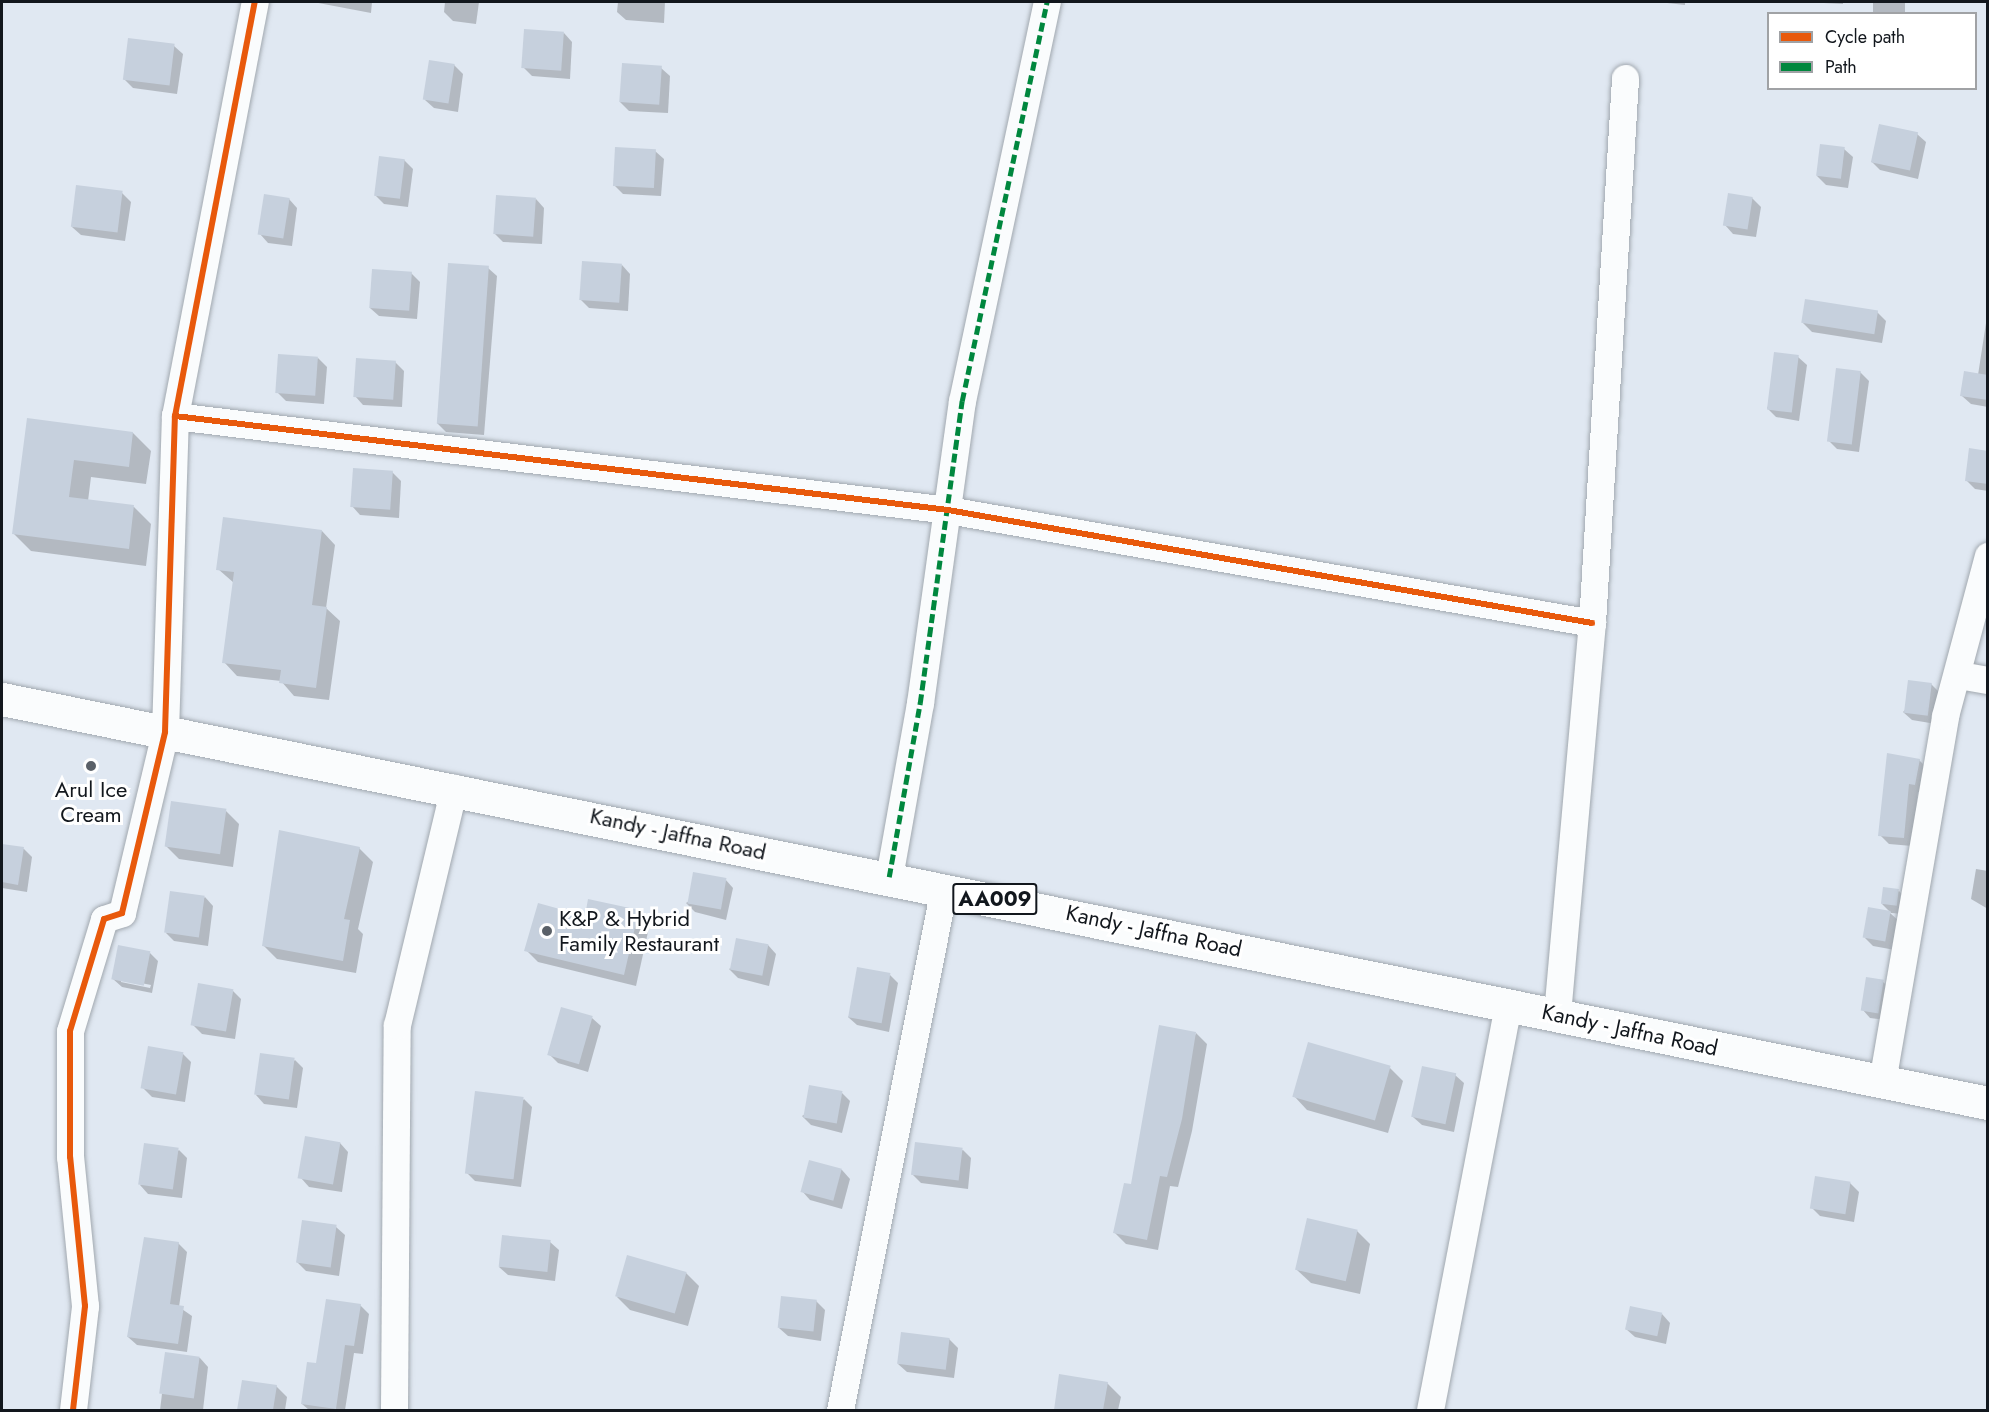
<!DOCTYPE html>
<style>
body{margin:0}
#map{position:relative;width:1989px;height:1412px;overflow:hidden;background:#e0e8f2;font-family:Jost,sans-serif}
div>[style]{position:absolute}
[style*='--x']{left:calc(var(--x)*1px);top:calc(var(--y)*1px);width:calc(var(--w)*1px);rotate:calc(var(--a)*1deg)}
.shadow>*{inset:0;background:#0003;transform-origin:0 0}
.building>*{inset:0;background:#c6d0dd;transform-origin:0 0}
.roads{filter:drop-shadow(0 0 2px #a1a8af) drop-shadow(0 0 2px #a1a8af)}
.minor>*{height:27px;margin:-13.5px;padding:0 13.5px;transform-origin:13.5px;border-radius:13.5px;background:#fafcfd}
.highway>*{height:33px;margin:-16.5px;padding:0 16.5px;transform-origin:16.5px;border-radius:16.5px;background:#fafcfd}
.quiet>*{height:4.5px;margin-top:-2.25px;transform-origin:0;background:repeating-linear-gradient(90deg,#00873e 0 9px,transparent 0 13.5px)}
.cycleway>*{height:6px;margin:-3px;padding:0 3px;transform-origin:3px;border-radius:3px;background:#e8590c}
.dots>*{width:16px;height:16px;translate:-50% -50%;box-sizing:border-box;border:3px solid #fff;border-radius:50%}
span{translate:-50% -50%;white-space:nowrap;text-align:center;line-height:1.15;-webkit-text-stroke:6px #fff;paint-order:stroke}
.shield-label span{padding:2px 4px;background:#fff;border:2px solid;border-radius:4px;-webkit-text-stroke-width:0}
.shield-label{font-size:21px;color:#12171d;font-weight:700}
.poi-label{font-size:22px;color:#12171d}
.left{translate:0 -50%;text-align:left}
.street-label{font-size:22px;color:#12171d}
.frame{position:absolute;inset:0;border:3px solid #12171d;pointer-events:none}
.legend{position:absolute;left:1767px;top:12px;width:210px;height:78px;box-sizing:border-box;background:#fff;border:2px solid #a0a2a5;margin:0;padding:8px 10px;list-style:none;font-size:18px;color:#12171d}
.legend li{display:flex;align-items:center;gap:12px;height:30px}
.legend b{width:30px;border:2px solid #a0a2a5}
</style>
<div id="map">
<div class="shadow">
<i style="clip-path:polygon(313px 2px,372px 2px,371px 13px)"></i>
<i style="clip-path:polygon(445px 2px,479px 2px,476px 24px,453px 21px,444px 12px)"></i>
<i style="clip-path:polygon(618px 2px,665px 2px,664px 23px,626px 20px,617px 12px)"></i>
<i style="clip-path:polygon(1658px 2px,1685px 2px,1685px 5px)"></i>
<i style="clip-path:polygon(1804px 2px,1843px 2px,1843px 4px)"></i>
<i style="left:1873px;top:2px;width:32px;height:12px"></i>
<i style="clip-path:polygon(564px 33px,572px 42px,570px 79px,532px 76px,523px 67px)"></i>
<i style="clip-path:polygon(174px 46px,183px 54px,177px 94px,133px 88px,124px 79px)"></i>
<i style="clip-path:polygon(454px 65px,463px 74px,458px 112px,434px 108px,425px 100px)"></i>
<i style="clip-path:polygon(661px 68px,670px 76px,668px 113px,629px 111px,620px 102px)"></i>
<i style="clip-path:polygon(1917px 134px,1926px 142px,1918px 179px,1880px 170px,1872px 162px)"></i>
<i style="clip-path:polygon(1844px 149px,1853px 157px,1848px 188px,1826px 185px,1817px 176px)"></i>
<i style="clip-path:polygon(655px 151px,664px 159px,661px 196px,623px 194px,614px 185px)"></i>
<i style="clip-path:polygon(404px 160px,413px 169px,408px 207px,384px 204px,375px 195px)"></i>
<i style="clip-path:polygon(122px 193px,131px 202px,125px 241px,81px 235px,72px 227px)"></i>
<i style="clip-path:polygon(1752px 198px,1761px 207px,1756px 237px,1733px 234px,1725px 225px)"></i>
<i style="clip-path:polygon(289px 199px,297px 208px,292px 246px,268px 243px,260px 234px)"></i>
<i style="clip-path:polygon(536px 199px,544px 208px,542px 244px,503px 242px,494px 233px)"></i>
<i style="clip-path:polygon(622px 265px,630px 274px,628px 311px,589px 308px,581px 300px)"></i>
<i style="clip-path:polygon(488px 268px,497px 276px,484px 435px,446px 432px,437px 423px)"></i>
<i style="clip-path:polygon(411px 273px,420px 282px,417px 319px,379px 316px,370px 308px)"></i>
<i style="clip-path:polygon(1988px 310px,1988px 407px,1971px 404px,1962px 396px,1978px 375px)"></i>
<i style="clip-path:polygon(1877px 312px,1886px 321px,1882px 343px,1812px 332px,1803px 323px)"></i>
<i style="clip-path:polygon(1798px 357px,1807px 365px,1799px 421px,1776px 417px,1767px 408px)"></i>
<i style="clip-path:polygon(318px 358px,327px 367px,324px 404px,286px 401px,277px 392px)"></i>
<i style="clip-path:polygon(395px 362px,404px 371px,402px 407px,363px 405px,355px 396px)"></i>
<i style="clip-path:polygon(1860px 372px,1869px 381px,1859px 452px,1837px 449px,1828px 440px)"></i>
<i style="clip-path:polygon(29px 420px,133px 433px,151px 451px,146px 484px,91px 477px,88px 501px,134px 507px,151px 524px,146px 566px,31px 551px,14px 534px)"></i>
<i style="clip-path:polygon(1988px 452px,1988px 491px,1975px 489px,1966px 480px)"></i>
<i style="clip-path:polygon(392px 472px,401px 481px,399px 518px,360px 515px,352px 506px)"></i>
<i style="clip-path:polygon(322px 531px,335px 545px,326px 608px,340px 621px,329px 700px,294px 696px,281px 681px,237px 676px,224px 662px,234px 583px,218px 569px)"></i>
<i style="clip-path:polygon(1931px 684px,1940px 693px,1936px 724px,1912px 720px,1903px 712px)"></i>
<i style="clip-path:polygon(1919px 760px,1928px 769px,1923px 793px,1918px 792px,1912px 846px,1889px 844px,1880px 835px)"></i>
<i style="clip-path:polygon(226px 811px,239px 824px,233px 867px,179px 859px,166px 846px)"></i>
<i style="clip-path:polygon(280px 831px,359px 848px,373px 862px,358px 929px,363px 934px,356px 973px,277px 959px,263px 945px)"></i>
<i style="clip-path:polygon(2px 845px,24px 849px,32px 857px,27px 892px,2px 888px)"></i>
<i style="clip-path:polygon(1976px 869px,1988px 871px,1988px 909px,1971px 899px)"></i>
<i style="clip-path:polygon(725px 879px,733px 888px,726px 920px,695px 912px,686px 903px)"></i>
<i style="clip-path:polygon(1899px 891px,1907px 899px,1905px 914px,1891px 913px,1882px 904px)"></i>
<i style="clip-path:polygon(205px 897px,213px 906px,208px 946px,174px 941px,166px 933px)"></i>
<i style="clip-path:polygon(638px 911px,650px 923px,636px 986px,538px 962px,526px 950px,586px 918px)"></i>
<i style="clip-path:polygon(1890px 913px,1899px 921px,1895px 950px,1873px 946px,1865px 938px)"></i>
<i style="clip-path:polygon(768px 945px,776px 954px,769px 986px,738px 978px,729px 969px)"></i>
<i style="clip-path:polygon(evenodd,149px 952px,158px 961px,152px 993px,122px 987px,113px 979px,149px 952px,121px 979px,151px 985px,150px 988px,121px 982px,121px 979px)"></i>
<i style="clip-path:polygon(890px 975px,898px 983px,889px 1032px,857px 1025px,848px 1017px)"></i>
<i style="clip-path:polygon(1883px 982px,1892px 990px,1886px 1020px,1870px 1018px,1862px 1009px)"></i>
<i style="clip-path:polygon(232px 990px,241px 999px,235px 1039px,202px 1034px,193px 1025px)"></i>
<i style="clip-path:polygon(592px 1018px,601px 1026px,588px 1072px,558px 1063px,550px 1055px)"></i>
<i style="clip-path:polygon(1196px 1033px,1207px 1044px,1192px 1131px,1178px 1187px,1170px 1186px,1158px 1250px,1126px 1244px,1115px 1233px)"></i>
<i style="clip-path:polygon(182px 1053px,191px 1062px,185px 1102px,152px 1097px,143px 1088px)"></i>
<i style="clip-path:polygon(295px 1060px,303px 1068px,297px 1108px,264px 1104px,256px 1095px)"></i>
<i style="clip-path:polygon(1390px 1068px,1403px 1081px,1388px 1133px,1307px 1110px,1294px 1096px)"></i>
<i style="clip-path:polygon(1455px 1075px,1464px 1083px,1454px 1132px,1422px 1125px,1413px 1117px)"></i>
<i style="clip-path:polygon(841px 1092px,850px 1101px,842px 1133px,811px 1125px,802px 1116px)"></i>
<i style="clip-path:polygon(524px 1099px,532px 1107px,521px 1187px,475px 1181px,466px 1172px)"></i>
<i style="clip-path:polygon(340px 1143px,348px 1152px,342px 1192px,309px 1187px,301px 1178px)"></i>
<i style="clip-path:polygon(179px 1150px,187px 1158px,182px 1198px,148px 1194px,140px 1185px)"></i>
<i style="clip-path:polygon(963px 1150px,971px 1158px,968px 1189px,921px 1183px,912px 1174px)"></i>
<i style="clip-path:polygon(810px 1162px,842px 1170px,850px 1179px,842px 1209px,810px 1200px,802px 1191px)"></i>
<i style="clip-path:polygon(1850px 1183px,1859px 1192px,1854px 1222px,1820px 1216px,1811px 1207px)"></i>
<i style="clip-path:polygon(336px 1227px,345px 1235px,339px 1276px,306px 1271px,297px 1262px)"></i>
<i style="clip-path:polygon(1357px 1231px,1370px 1244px,1360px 1294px,1311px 1283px,1297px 1270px)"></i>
<i style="clip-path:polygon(550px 1242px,559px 1250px,555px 1281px,508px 1275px,499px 1267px)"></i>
<i style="clip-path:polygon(178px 1243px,187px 1252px,179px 1307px,192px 1316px,187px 1352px,137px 1345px,128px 1337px)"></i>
<i style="clip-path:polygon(686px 1273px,699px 1286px,688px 1326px,630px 1310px,617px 1297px)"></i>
<i style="clip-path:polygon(816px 1301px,825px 1310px,821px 1341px,788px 1336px,779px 1328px)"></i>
<i style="clip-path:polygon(360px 1305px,369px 1314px,363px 1354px,354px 1353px,345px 1410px,309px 1410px,302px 1404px,317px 1365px)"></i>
<i style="clip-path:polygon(1662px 1314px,1670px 1323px,1666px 1344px,1635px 1337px,1626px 1329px)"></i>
<i style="clip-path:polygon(949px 1339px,958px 1348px,954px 1378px,907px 1372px,898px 1364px)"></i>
<i style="clip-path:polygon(167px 1353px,200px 1358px,208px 1367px,203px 1410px,160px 1410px)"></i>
<i style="clip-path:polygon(1061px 1376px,1107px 1383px,1121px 1397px,1118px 1410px,1055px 1410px)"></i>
<i style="clip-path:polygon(243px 1381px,276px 1386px,287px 1397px,285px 1410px,239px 1410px)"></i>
</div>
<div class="building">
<i style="left:524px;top:29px;width:40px;height:39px;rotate:4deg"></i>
<i style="left:128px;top:38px;width:47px;height:42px;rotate:7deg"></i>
<i style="left:429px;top:60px;width:26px;height:40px;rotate:9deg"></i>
<i style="left:622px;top:63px;width:40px;height:39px;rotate:4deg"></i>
<i style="left:1879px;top:124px;width:40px;height:39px;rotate:12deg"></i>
<i style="left:1820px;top:144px;width:25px;height:32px;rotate:7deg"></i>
<i style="left:615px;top:147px;width:41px;height:39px;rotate:3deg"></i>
<i style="left:379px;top:156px;width:26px;height:40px;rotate:7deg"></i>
<i style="left:76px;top:185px;width:47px;height:42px;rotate:7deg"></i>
<i style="left:1728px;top:193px;width:25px;height:33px;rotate:9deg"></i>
<i style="left:264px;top:194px;width:26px;height:41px;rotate:9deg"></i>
<i style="left:496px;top:195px;width:40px;height:39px;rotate:4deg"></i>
<i style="left:582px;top:261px;width:40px;height:39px;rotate:4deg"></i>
<i style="left:448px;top:263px;width:41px;height:161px;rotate:4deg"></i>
<i style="left:372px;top:269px;width:40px;height:39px;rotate:4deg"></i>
<i style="left:1805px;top:299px;width:74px;height:24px;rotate:9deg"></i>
<i style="left:1774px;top:352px;width:25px;height:58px;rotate:7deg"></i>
<i style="left:278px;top:354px;width:40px;height:39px;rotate:4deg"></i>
<i style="left:356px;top:358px;width:40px;height:39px;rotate:4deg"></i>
<i style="left:1836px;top:368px;width:25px;height:74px;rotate:7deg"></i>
<i style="clip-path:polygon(1964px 371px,1988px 375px,1988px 400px,1960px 396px)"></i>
<i style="clip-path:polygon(27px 418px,133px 432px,129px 467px,74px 460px,69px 497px,134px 505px,129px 549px,12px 534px)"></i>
<i style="clip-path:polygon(1969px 448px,1988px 451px,1988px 484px,1965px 481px)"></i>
<i style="left:353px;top:468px;width:40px;height:39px;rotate:4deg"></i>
<i style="clip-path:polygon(223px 517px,322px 530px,312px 605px,327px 607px,316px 688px,279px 683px,281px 670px,222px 663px,234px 572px,216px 570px)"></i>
<i style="left:1908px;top:680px;width:24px;height:33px;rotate:7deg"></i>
<i style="clip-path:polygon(1887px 753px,1920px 759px,1915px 785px,1909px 784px,1904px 838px,1878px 836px)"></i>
<i style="left:171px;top:801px;width:56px;height:46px;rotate:8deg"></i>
<i style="clip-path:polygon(279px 830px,360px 847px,344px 919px,350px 920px,343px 961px,262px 946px)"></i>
<i style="clip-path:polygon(2px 844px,24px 847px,18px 885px,2px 882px)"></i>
<i style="left:693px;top:872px;width:34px;height:32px;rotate:10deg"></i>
<i style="left:1883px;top:887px;width:16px;height:17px;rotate:7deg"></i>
<i style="left:170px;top:891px;width:35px;height:42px;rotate:8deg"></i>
<i style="clip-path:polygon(588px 899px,639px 910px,624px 975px,524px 951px,538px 903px,585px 916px)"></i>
<i style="left:1868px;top:907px;width:23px;height:31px;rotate:10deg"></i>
<i style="left:736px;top:938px;width:33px;height:32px;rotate:11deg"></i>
<i style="left:118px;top:945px;width:33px;height:35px;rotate:11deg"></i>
<i style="left:857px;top:967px;width:34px;height:51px;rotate:10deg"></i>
<i style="left:1866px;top:977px;width:18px;height:34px;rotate:9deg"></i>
<i style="left:198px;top:983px;width:36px;height:43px;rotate:10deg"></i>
<i style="left:561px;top:1007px;width:33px;height:50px;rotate:16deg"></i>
<i style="clip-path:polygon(1159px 1025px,1196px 1032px,1182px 1119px,1167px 1177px,1160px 1176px,1147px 1240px,1113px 1233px,1124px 1183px,1131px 1184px)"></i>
<i style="left:1308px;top:1042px;width:86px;height:57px;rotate:16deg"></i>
<i style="left:148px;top:1046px;width:36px;height:43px;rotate:10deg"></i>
<i style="left:260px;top:1053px;width:35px;height:42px;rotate:8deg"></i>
<i style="left:1422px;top:1066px;width:35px;height:52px;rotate:12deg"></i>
<i style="left:809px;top:1085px;width:34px;height:33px;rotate:10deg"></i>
<i style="left:475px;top:1091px;width:49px;height:83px;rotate:7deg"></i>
<i style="left:305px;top:1136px;width:36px;height:43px;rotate:10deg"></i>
<i style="left:915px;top:1142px;width:48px;height:33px;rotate:7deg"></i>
<i style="left:144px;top:1143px;width:35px;height:42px;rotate:8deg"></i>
<i style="left:809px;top:1160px;width:34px;height:33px;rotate:15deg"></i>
<i style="left:1815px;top:1176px;width:36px;height:33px;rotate:9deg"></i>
<i style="left:1307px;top:1218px;width:52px;height:53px;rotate:13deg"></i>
<i style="left:302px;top:1220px;width:35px;height:43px;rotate:8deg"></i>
<i style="left:502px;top:1235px;width:49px;height:32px;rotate:6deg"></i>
<i style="clip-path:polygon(144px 1237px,179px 1242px,170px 1304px,184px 1306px,178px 1344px,127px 1337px)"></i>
<i style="left:627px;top:1255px;width:62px;height:43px;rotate:16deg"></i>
<i style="left:781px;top:1296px;width:36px;height:32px;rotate:6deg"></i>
<i style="clip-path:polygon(326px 1299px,361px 1304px,354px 1346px,345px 1345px,336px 1409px,301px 1404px,307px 1362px,316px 1363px)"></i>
<i style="left:1630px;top:1306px;width:33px;height:24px;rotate:12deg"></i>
<i style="left:901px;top:1332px;width:49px;height:32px;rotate:7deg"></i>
<i style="left:165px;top:1352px;width:35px;height:42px;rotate:8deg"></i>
<i style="clip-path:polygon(1059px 1374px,1108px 1382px,1103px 1410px,1054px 1410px)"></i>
<i style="clip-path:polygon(242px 1380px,277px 1385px,273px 1410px,237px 1410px)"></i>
</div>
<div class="roads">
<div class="minor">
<i style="--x:175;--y:416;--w:779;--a:6.93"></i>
<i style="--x:948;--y:510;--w:654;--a:9.95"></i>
<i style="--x:1959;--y:675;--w:29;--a:10"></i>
<i style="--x:889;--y:877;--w:177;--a:-79.9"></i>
<i style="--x:920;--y:703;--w:305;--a:-82.1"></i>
<i style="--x:962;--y:401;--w:408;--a:-78"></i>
<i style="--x:1557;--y:1014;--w:393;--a:-84.9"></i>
<i style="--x:1592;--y:623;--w:546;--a:-86.53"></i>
<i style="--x:1882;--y:1082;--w:371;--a:-80.2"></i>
<i style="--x:1945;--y:716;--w:166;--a:-75"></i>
<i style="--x:73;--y:1410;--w:105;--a:-83.4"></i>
<i style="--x:85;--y:1306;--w:150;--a:-95.7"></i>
<i style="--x:70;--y:1157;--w:126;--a:-90"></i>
<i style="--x:70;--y:1031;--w:117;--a:-73.1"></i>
<i style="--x:104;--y:919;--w:19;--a:-18"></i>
<i style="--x:122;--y:913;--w:186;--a:-76.6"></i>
<i style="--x:165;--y:732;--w:316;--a:-88.2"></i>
<i style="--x:175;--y:416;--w:422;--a:-79.1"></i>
<i style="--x:394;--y:1410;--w:385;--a:-89.6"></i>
<i style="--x:397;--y:1025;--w:244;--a:-76.5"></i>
<i style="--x:840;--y:1410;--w:532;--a:-78.73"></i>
<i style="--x:1430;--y:1410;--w:413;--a:-79.1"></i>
</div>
<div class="highway">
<i style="--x:2;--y:699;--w:2027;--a:11.5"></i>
</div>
</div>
<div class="quiet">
<i style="--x:889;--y:877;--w:177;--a:-79.9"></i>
<i style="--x:920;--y:703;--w:305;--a:-82.1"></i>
<i style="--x:962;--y:401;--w:408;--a:-78"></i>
</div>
<div class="cycleway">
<i style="--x:175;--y:416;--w:779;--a:6.93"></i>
<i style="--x:948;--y:510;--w:654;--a:9.95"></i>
<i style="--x:73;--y:1410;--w:105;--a:-83.4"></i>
<i style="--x:85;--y:1306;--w:150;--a:-95.7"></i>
<i style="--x:70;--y:1157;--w:126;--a:-90"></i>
<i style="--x:70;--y:1031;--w:117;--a:-73.1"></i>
<i style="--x:104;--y:919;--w:19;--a:-18"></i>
<i style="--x:122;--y:913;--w:186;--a:-76.6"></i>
<i style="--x:165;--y:732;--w:316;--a:-88.2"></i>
<i style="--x:175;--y:416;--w:422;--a:-79.1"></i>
</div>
<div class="dots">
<i style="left:91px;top:766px;background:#5a6068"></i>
<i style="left:547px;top:931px;background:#5a6068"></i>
</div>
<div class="shield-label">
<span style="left:995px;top:899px">AA009</span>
</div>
<div class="poi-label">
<span style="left:91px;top:802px">Arul Ice<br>Cream</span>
<span class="left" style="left:559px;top:931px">K&amp;P &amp; Hybrid<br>Family Restaurant</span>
</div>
<div class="street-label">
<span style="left:678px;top:834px;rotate:12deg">Kandy - Jaffna Road</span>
<span style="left:1154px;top:931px;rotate:12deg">Kandy - Jaffna Road</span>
<span style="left:1630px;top:1030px;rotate:12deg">Kandy - Jaffna Road</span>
</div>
<div class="frame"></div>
<ul class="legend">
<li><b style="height:8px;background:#e8590c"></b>Cycle path</li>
<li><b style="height:8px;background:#00873e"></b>Path</li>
</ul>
</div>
